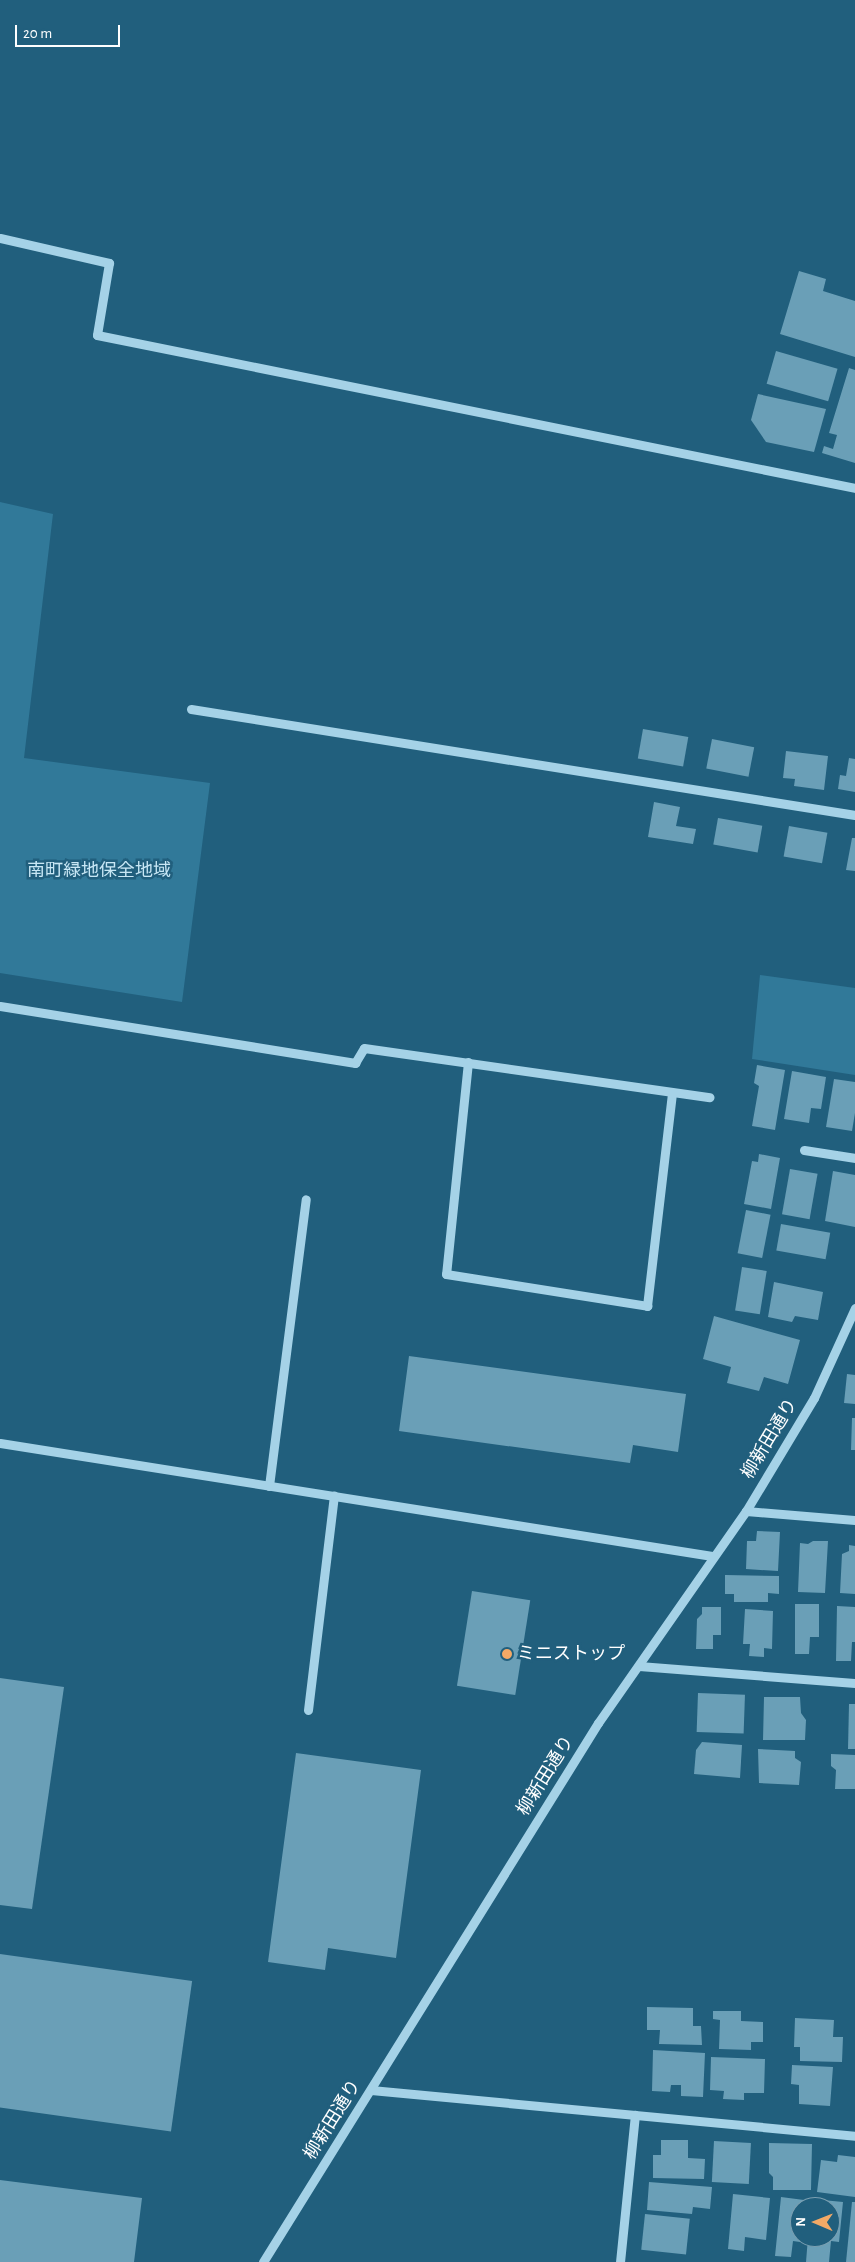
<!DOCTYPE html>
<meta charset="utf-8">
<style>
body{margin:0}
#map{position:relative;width:855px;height:2262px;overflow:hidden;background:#215f7d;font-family:"Alegreya Sans","Noto Sans JP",sans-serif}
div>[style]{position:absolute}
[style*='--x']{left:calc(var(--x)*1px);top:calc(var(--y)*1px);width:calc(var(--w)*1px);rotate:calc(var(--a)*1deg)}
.green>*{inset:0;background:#317999}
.building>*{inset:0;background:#6a9fb7;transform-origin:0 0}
.minor>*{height:9px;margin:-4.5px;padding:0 4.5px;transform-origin:4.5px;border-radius:4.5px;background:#a5d2e7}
.dots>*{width:14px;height:14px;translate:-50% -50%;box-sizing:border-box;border:2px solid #215f7d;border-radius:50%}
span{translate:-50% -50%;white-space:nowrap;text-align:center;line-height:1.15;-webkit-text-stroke:5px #215f7d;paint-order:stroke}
.park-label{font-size:18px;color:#c8e7f5}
.street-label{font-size:18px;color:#fff}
.poi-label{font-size:18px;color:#fff}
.left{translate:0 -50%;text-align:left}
.north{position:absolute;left:790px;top:2197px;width:50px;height:50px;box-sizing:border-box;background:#215f7d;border:1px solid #7a9fb1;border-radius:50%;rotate:271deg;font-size:14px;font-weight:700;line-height:20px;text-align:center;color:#fff}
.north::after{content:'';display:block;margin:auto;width:18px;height:22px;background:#f3a966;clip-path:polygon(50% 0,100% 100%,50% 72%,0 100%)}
.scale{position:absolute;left:15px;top:25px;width:105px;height:22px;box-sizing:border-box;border:2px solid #fff;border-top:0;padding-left:6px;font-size:15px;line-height:18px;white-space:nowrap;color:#fff;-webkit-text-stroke:4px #215f7d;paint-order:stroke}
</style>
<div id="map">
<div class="green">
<i style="clip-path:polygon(0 502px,53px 514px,24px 758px,210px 783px,182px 1002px,0 973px)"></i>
<i style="clip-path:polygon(760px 975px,855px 988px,855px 1075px,752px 1059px)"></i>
</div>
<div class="building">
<i style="clip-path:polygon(799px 271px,826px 279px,823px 291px,855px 301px,855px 357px,780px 334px)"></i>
<i style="left:776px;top:351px;width:64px;height:34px;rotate:16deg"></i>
<i style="clip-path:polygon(849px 368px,855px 370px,855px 463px,822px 453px,824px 446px,833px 449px,837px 435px,829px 433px)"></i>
<i style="clip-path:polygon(758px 394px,826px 409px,814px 452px,766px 442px,751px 420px)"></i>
<i style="left:643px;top:729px;width:46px;height:30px;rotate:10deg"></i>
<i style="left:712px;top:739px;width:43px;height:30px;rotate:11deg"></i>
<i style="clip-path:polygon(786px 751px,828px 756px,824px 790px,794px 786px,795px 779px,783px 778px)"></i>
<i style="clip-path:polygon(849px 758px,855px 759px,855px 792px,838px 789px,840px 775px,846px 776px)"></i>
<i style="clip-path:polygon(654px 802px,680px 807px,676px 826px,696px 829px,693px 844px,648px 837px)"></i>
<i style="left:718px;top:818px;width:45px;height:27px;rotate:10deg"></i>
<i style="left:789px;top:826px;width:39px;height:31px;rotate:10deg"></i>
<i style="clip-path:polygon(852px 838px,855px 838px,855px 871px,846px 870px)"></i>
<i style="clip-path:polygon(757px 1065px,785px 1070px,775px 1130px,752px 1126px,759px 1086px,754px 1083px)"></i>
<i style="clip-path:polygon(792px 1071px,826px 1077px,821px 1109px,811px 1108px,809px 1123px,784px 1119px)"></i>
<i style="clip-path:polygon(834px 1079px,855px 1082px,855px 1113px,852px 1131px,826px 1127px)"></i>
<i style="clip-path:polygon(759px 1154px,780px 1158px,771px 1209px,744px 1204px,752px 1161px,758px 1162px)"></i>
<i style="left:790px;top:1169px;width:28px;height:46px;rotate:10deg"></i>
<i style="clip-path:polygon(833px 1171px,855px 1175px,855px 1227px,825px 1221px)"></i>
<i style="left:746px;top:1210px;width:25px;height:44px;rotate:11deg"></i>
<i style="left:781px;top:1224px;width:50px;height:27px;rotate:10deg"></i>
<i style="left:742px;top:1267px;width:25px;height:44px;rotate:9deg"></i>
<i style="clip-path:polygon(774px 1282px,823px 1292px,818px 1320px,795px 1316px,792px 1322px,768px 1317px)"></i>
<i style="clip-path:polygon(714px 1316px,800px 1340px,788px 1384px,764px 1377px,759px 1391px,727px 1383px,731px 1367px,703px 1359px)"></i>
<i style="clip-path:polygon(409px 1356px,686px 1394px,678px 1452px,633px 1445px,630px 1463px,399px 1431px)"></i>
<i style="clip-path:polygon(847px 1374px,855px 1375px,855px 1404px,844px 1403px)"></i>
<i style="clip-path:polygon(852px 1418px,855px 1418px,855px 1450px,851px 1450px)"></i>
<i style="clip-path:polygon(757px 1531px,780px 1532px,778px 1571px,746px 1569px,747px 1541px,756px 1541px)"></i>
<i style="clip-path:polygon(813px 1541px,828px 1541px,825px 1593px,798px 1592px,800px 1543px,808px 1544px)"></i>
<i style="clip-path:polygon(849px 1545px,855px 1546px,855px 1594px,840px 1593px,842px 1554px,849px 1551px)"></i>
<i style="clip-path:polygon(725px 1575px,779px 1576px,779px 1594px,768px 1593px,768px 1602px,734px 1602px,734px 1594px,725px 1594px)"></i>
<i style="left:472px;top:1591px;width:59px;height:96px;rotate:9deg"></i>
<i style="clip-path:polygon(795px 1604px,819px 1604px,819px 1637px,810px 1637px,809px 1654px,795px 1654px)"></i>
<i style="clip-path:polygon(837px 1606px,855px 1607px,855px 1642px,852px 1642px,851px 1661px,836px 1661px)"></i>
<i style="clip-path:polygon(702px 1607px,721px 1607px,721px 1635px,713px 1635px,713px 1649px,696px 1649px,697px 1619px,702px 1614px)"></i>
<i style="clip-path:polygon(745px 1609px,773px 1611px,772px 1649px,764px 1648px,764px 1657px,749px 1656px,750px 1644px,743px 1644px)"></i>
<i style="clip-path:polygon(0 1678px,64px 1687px,32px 1909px,0 1905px)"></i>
<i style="left:698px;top:1693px;width:47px;height:39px;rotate:2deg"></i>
<i style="clip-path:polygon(764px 1697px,800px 1697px,801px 1713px,806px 1720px,805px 1740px,763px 1740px)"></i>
<i style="clip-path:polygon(849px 1704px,855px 1704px,855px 1749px,848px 1749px)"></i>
<i style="clip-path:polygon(702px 1742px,742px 1745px,740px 1778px,694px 1774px,696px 1750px)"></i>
<i style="clip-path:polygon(758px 1749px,795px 1751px,795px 1758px,801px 1762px,799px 1785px,759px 1783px)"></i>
<i style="clip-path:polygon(296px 1753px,421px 1770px,396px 1958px,328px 1948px,325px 1970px,268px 1962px)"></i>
<i style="clip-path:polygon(831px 1754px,855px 1755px,855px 1789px,835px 1789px,836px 1770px,831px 1766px)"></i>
<i style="left:0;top:1954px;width:194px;height:152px;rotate:8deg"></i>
<i style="clip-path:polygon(647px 2007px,693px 2008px,693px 2026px,701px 2026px,702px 2045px,659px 2044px,660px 2030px,647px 2030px)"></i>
<i style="clip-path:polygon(713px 2011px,741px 2011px,741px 2021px,763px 2022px,763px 2042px,751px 2042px,751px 2050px,719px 2049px,720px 2020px,713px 2019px)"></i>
<i style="clip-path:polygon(795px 2018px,834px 2020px,833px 2037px,843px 2037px,842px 2062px,800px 2061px,800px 2047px,794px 2047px)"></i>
<i style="clip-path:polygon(653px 2050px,705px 2053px,703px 2097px,681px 2096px,681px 2085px,671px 2085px,670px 2092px,652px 2091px)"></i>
<i style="clip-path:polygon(711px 2057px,765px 2059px,764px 2093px,744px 2093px,744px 2100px,723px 2099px,724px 2091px,710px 2090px)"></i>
<i style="clip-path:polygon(792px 2065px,833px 2067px,830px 2106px,799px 2104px,799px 2085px,791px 2084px)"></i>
<i style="clip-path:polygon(661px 2140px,688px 2140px,688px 2158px,705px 2159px,704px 2179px,653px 2178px,653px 2155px,661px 2155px)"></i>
<i style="left:714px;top:2141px;width:37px;height:41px;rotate:3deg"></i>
<i style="clip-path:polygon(769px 2143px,812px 2144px,811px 2190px,773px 2190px,773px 2177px,769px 2173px)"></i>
<i style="clip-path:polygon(838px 2155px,855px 2157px,855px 2197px,817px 2192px,821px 2160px,837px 2162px)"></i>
<i style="clip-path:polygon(0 2180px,142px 2198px,134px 2262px,0 2262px)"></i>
<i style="clip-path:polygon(649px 2182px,712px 2187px,710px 2209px,693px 2207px,692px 2214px,647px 2210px)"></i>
<i style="clip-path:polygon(733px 2194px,770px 2198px,766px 2240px,745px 2237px,744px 2251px,728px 2249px)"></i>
<i style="clip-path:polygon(781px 2197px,804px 2200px,803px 2207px,800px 2207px,800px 2242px,793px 2241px,791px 2257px,775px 2256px)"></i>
<i style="clip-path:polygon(812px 2199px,843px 2202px,839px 2242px,831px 2241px,829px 2262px,806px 2262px,808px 2237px,830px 2237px,830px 2207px,811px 2207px)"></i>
<i style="clip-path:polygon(852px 2202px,855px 2202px,855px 2262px,846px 2262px)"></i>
<i style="left:645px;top:2214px;width:45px;height:36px;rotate:6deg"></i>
</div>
<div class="minor">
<i style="--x:0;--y:238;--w:112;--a:12.9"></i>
<i style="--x:109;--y:263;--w:73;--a:99.5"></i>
<i style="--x:97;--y:335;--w:773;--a:11.41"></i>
<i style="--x:191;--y:709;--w:672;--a:9.07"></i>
<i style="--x:0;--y:1006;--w:360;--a:9.1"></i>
<i style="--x:355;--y:1063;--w:17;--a:-59"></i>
<i style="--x:364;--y:1048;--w:349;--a:8.1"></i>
<i style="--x:468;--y:1062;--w:213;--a:95.9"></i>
<i style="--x:446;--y:1274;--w:204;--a:9"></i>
<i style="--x:647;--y:1306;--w:215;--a:-83.3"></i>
<i style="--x:804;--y:1150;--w:52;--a:8.9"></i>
<i style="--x:0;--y:1443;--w:721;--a:9.02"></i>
<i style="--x:269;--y:1486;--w:289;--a:-82.7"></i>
<i style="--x:746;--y:1511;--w:109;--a:4.7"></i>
<i style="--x:639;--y:1666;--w:217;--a:4.5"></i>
<i style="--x:308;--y:1710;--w:216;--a:-83.1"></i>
<i style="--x:371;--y:2090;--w:486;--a:5.4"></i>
<i style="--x:263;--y:2262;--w:635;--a:-58.14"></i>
<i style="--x:598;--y:1723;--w:259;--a:-55.1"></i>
<i style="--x:746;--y:1511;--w:132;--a:-59"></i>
<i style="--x:814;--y:1398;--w:99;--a:-65.5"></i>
<i style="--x:620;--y:2262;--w:148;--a:-84.2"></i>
</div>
<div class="dots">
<i style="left:507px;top:1654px;background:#f3a966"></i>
</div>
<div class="park-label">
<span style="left:99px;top:871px">南町緑地保全地域</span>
</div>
<div class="street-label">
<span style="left:770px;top:1439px;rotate:-59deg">柳新田通り</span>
<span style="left:546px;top:1776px;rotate:-58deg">柳新田通り</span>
<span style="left:333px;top:2120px;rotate:-58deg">柳新田通り</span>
</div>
<div class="poi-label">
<span class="left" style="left:517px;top:1654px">ミニストップ</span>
</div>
<div class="north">N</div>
<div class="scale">20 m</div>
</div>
